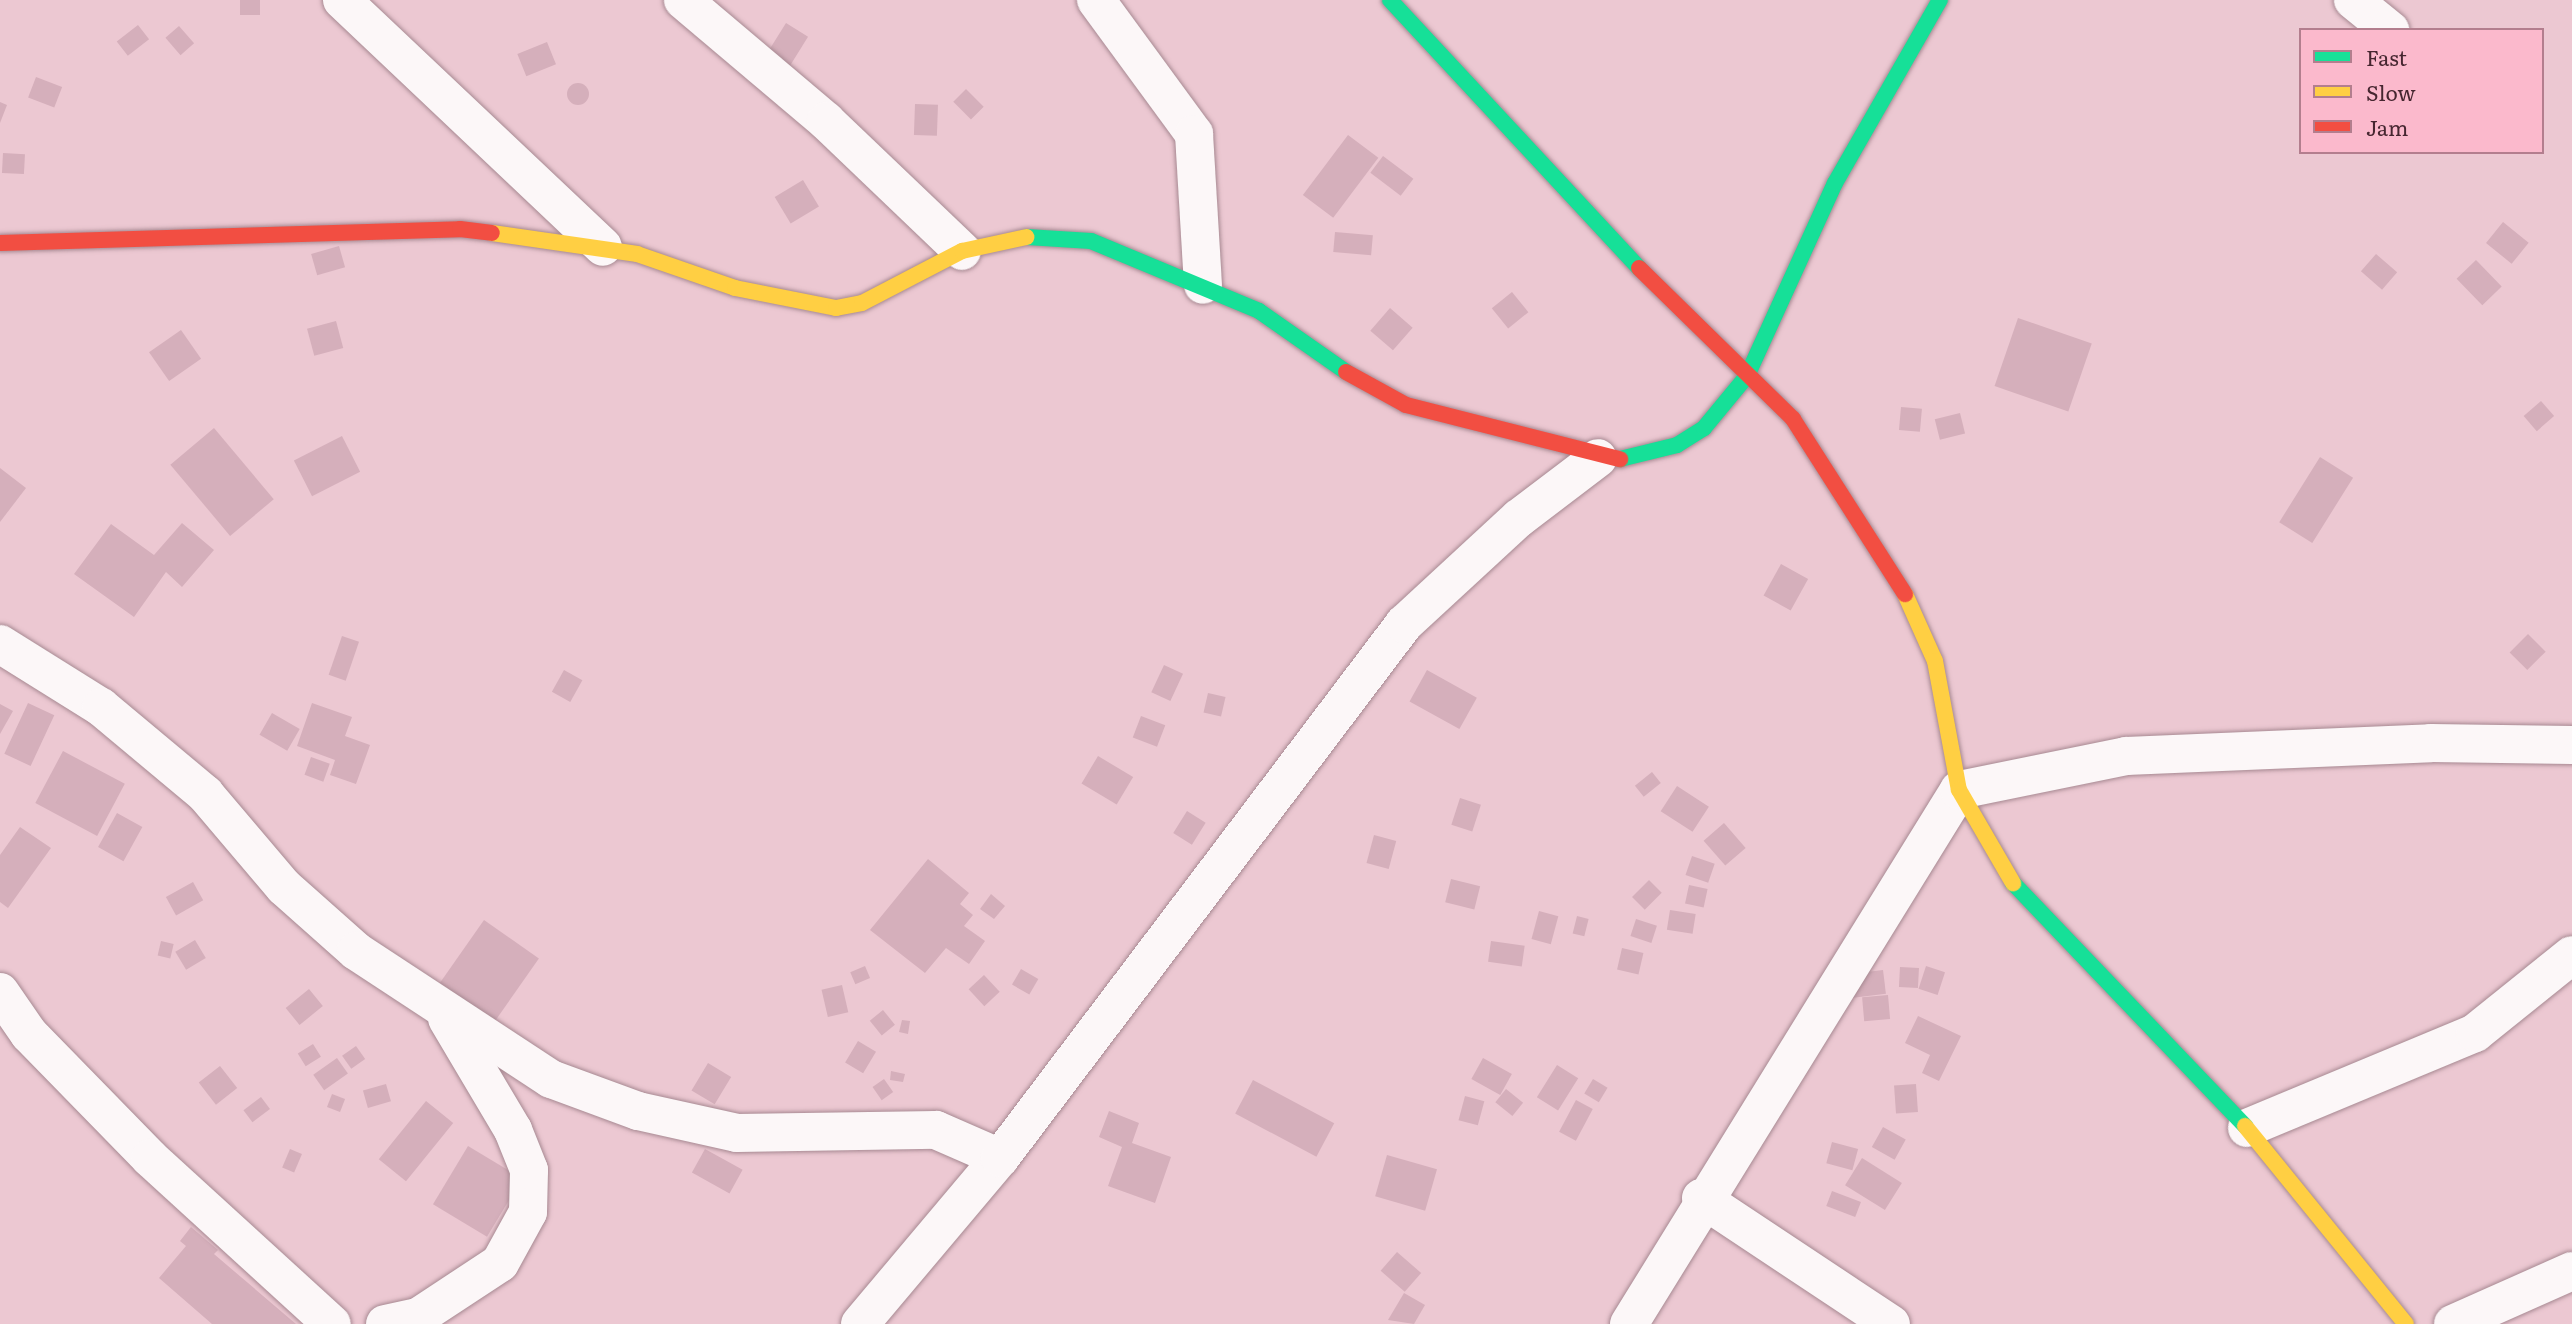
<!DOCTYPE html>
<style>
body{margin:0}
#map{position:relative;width:2572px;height:1324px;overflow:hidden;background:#ecc8d2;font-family:Literata,serif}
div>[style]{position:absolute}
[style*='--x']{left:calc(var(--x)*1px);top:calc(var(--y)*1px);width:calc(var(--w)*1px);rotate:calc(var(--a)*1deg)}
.building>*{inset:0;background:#d5afbb;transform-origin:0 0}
.round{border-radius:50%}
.roads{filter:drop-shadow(0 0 2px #a78992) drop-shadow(0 0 2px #a78992)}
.street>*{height:38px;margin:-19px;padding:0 19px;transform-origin:19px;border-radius:19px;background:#fcf7f8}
.fast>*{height:16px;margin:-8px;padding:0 8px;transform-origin:8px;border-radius:8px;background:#16e098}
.slow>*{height:16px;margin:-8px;padding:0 8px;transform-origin:8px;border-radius:8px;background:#ffcf43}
.jam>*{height:16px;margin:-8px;padding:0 8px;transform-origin:8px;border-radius:8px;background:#f24e42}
span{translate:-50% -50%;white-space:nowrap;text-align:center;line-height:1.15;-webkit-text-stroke:7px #fbb9cc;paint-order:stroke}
.legend{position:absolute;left:2299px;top:28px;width:245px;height:126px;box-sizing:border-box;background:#fbb9cc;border:2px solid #b37e8e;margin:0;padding:9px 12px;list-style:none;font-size:21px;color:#462630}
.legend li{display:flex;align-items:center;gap:14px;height:35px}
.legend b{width:35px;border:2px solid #b37e8e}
</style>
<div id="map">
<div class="building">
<i style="left:240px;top:0;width:20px;height:15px"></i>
<i style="left:786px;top:23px;width:26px;height:35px;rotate:32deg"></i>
<i style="left:138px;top:25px;width:18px;height:27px;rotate:52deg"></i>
<i style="left:179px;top:26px;width:23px;height:18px;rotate:49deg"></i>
<i style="left:547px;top:42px;width:24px;height:32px;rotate:68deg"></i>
<i style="left:36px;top:77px;width:28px;height:22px;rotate:21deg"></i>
<i class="round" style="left:567px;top:83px;width:22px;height:22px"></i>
<i style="left:966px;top:89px;width:25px;height:18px;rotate:45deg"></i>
<i style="clip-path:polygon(0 102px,7px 105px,0 123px)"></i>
<i style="left:915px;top:104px;width:23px;height:31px;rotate:2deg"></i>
<i style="left:1348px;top:135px;width:38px;height:75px;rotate:37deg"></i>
<i style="left:3px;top:153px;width:22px;height:20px;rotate:3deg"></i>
<i style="left:1383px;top:156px;width:38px;height:21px;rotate:37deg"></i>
<i style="left:803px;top:180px;width:31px;height:33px;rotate:59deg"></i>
<i style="left:2503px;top:222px;width:33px;height:27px;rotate:39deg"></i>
<i style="left:1335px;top:232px;width:38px;height:20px;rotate:5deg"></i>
<i style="left:339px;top:246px;width:22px;height:29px;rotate:74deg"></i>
<i style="left:2376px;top:254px;width:28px;height:23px;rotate:41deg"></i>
<i style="left:2476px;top:260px;width:37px;height:27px;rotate:46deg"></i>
<i style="left:1512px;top:292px;width:26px;height:26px;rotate:51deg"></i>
<i style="left:1390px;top:308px;width:30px;height:30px;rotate:41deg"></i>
<i style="left:2018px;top:318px;width:78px;height:72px;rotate:19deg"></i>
<i style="left:336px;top:321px;width:28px;height:30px;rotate:75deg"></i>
<i style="left:181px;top:330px;width:35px;height:39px;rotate:55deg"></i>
<i style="left:2541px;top:401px;width:20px;height:23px;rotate:49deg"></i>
<i style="left:1901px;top:407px;width:21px;height:23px;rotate:5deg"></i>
<i style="left:1960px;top:413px;width:21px;height:26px;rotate:76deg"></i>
<i style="left:214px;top:428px;width:93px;height:57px;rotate:50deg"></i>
<i style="left:342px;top:436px;width:40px;height:54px;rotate:63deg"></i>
<i style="left:2320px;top:457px;width:39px;height:77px;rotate:32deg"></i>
<i style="clip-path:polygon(0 468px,26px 488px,0 522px)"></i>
<i style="clip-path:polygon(182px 523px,214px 550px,182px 587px,166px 572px,134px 617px,74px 574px,111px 524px,154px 555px)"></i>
<i style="left:1781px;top:564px;width:31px;height:36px;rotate:29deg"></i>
<i style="left:2528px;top:634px;width:25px;height:26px;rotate:45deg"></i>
<i style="left:342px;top:636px;width:18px;height:41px;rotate:19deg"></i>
<i style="left:1164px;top:665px;width:21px;height:30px;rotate:25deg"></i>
<i style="left:564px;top:670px;width:21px;height:25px;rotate:29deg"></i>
<i style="left:1427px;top:670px;width:57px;height:36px;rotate:29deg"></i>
<i style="left:1208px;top:693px;width:18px;height:20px;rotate:13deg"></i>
<i style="left:28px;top:703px;width:29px;height:56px;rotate:25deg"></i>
<i style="clip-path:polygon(312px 703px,352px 717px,345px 736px,370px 745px,356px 784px,330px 775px,335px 760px,297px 746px)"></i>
<i style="clip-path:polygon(0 704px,13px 711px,0 734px)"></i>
<i style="left:272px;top:713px;width:32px;height:25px;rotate:30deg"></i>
<i style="left:1141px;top:716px;width:26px;height:23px;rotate:21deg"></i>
<i style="left:63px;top:751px;width:70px;height:59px;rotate:28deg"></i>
<i style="left:1098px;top:756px;width:41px;height:32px;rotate:31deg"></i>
<i style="left:311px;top:757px;width:20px;height:19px;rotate:20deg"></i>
<i style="left:1652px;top:772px;width:14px;height:22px;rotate:51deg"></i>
<i style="left:1677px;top:786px;width:38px;height:30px;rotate:33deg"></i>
<i style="left:1460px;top:798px;width:22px;height:28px;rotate:18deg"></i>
<i style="left:1187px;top:811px;width:22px;height:26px;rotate:32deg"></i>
<i style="left:117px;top:813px;width:29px;height:39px;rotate:29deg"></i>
<i style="left:1724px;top:823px;width:33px;height:27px;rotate:49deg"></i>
<i style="clip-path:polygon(20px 827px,51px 848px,8px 908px,0 902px,0 855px)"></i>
<i style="left:1374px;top:835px;width:23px;height:29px;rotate:15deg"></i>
<i style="left:1692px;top:856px;width:24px;height:20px;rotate:19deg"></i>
<i style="clip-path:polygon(928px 859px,969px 893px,960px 904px,973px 915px,964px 926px,985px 941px,969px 964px,946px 948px,925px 973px,870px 930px)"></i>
<i style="left:1451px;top:879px;width:30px;height:24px;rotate:14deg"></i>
<i style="left:1649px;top:880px;width:18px;height:24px;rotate:45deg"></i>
<i style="left:193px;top:882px;width:21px;height:31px;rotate:61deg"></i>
<i style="left:1689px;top:885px;width:19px;height:19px;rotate:12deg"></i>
<i style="clip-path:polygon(991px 894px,1005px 906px,994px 919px,980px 909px)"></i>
<i style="left:1670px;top:910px;width:26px;height:20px;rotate:9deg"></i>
<i style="left:1539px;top:911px;width:20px;height:29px;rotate:15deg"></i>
<i style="left:1577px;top:916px;width:12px;height:18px;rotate:14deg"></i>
<i style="left:1636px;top:919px;width:22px;height:18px;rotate:18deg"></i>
<i style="left:484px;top:920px;width:67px;height:77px;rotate:35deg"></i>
<i style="left:195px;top:940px;width:21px;height:23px;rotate:59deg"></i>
<i style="left:161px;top:941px;width:13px;height:15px;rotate:13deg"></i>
<i style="left:1491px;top:941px;width:34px;height:21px;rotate:8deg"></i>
<i style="left:1622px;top:948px;width:22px;height:22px;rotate:13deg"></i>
<i style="left:865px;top:966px;width:13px;height:16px;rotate:67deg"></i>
<i style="left:1926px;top:966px;width:20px;height:24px;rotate:18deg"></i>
<i style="left:1900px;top:967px;width:19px;height:20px;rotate:3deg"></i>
<i style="left:1021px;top:969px;width:20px;height:18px;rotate:30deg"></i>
<i style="left:1883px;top:970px;width:24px;height:37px;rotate:83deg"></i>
<i style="left:984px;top:975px;width:23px;height:21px;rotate:47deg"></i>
<i style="left:842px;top:985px;width:28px;height:21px;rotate:77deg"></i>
<i style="left:309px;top:989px;width:22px;height:30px;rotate:51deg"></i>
<i style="left:1888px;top:995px;width:24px;height:26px;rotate:85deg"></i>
<i style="left:883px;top:1010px;width:19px;height:17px;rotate:51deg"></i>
<i style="clip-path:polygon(1918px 1016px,1961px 1036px,1939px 1081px,1922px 1073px,1930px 1055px,1905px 1043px)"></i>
<i style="clip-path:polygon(902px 1020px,910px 1021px,908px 1034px,899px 1032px)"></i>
<i style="left:858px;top:1041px;width:21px;height:25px;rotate:31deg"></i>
<i style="left:313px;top:1044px;width:15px;height:18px;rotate:58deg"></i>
<i style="left:356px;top:1046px;width:16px;height:17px;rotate:55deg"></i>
<i style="left:337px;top:1058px;width:19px;height:29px;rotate:55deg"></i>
<i style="left:1483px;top:1058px;width:33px;height:24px;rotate:29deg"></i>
<i style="left:708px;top:1063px;width:27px;height:32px;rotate:31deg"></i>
<i style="left:1557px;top:1065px;width:25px;height:38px;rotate:32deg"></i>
<i style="left:220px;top:1066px;width:28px;height:27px;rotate:52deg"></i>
<i style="clip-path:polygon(891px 1071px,905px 1074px,903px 1082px,890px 1080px)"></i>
<i style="left:884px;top:1079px;width:16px;height:14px;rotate:55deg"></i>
<i style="left:1593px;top:1079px;width:17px;height:17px;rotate:31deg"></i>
<i style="left:1253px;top:1080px;width:92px;height:38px;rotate:28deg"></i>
<i style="left:386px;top:1084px;width:18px;height:24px;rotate:74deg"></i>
<i style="left:1916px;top:1084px;width:28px;height:22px;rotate:86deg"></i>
<i style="left:1506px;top:1089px;width:22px;height:17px;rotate:39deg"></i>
<i style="left:332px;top:1094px;width:14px;height:14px;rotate:21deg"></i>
<i style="left:1465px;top:1096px;width:20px;height:25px;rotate:15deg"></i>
<i style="left:261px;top:1097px;width:15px;height:22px;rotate:53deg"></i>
<i style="left:1576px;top:1100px;width:19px;height:36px;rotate:28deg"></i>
<i style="left:426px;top:1101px;width:35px;height:75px;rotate:39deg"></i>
<i style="clip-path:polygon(1109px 1111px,1139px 1123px,1132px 1143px,1171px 1157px,1155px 1203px,1108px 1186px,1122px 1147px,1099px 1137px)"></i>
<i style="left:1883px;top:1127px;width:26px;height:23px;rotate:29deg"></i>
<i style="left:1832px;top:1142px;width:27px;height:22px;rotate:15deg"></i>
<i style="left:468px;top:1146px;width:63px;height:68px;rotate:31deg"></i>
<i style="left:290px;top:1149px;width:13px;height:20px;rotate:23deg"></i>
<i style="left:705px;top:1149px;width:43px;height:27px;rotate:29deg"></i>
<i style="left:1387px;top:1155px;width:52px;height:43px;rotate:16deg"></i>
<i style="left:1862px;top:1158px;width:47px;height:32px;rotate:32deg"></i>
<i style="left:1832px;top:1191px;width:31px;height:16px;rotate:21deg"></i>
<i style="clip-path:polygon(191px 1227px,218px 1250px,214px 1254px,296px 1324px,212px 1324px,159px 1278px,186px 1246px,180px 1241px)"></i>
<i style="left:1397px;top:1252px;width:32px;height:25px;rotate:41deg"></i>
<i style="clip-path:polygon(1404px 1293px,1425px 1305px,1414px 1324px,1388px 1320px)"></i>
</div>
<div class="roads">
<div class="street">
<i style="--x:342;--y:0;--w:359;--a:43.4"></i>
<i style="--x:683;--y:0;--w:187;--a:40.2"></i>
<i style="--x:826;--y:121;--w:188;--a:43.7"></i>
<i style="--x:1096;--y:0;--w:166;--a:53.8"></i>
<i style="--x:1194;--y:134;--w:151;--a:86.6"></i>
<i style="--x:2353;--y:0;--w:48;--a:39"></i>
<i style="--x:0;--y:644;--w:119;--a:32"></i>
<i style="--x:101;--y:707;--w:136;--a:39.9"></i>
<i style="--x:205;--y:794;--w:122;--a:49.7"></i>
<i style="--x:284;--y:887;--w:96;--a:41.6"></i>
<i style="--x:356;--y:951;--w:233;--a:33.3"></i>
<i style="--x:551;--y:1079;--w:93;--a:20.2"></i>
<i style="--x:638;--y:1111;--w:101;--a:12.5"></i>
<i style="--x:737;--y:1133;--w:199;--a:-0.9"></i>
<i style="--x:936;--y:1130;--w:70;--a:23.6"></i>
<i style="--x:0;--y:992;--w:51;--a:55.4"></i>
<i style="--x:29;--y:1034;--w:173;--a:45.7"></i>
<i style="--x:150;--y:1158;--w:246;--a:42.4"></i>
<i style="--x:2247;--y:1128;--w:247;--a:-22.6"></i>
<i style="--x:2475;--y:1033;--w:124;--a:-38.8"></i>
<i style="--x:1701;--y:1198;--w:228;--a:33.6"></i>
<i style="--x:385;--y:1324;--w:34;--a:-12"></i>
<i style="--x:418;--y:1317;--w:98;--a:-33.4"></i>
<i style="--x:500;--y:1263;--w:58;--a:-61.2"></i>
<i style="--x:528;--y:1212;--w:42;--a:-88.6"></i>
<i style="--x:529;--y:1170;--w:43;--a:-111.8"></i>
<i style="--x:513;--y:1130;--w:129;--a:-120.7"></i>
<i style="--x:860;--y:1324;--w:217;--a:-49.9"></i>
<i style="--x:1000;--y:1158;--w:670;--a:-52.89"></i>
<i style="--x:1404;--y:624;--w:156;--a:-42.7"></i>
<i style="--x:1519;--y:518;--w:99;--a:-37.2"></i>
<i style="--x:1629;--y:1324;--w:628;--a:-58.28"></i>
<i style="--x:1959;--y:790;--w:170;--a:-11.5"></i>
<i style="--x:2126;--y:756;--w:305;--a:-2.4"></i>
<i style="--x:2431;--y:743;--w:141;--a:0.8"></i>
<i style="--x:2453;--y:1324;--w:130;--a:-24"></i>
</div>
<div class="fast">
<i style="--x:1390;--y:0;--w:366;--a:47.1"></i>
<i style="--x:1027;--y:237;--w:64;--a:3.6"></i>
<i style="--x:1091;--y:241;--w:182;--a:22.6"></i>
<i style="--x:1259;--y:311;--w:106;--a:35"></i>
<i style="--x:1620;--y:459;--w:59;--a:-13.8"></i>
<i style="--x:1677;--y:445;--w:32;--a:-32"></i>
<i style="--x:1704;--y:428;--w:67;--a:-50.4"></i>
<i style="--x:1747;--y:376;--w:212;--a:-65.5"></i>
<i style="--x:1835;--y:183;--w:211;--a:-60.2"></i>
<i style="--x:2013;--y:883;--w:336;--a:46.3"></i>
</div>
<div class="slow">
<i style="--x:492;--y:233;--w:147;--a:8.2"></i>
<i style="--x:637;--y:254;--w:104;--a:19.1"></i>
<i style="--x:735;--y:288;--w:103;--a:11.2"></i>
<i style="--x:836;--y:308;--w:26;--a:-11"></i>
<i style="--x:862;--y:303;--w:113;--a:-27.5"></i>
<i style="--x:962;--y:251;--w:66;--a:-12.2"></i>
<i style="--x:1905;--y:594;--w:73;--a:65.9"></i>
<i style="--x:1935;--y:661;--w:131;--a:79.5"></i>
<i style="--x:1959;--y:790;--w:108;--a:59.9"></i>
<i style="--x:2245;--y:1126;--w:255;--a:50.9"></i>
</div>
<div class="jam">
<i style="--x:0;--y:243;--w:460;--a:-1.7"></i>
<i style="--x:460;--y:229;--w:32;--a:7"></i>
<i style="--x:1639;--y:268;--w:216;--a:44.4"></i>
<i style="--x:1793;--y:419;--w:208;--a:57.4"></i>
<i style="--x:1346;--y:372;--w:68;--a:28.8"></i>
<i style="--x:1406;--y:405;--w:221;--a:14.2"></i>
</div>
</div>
<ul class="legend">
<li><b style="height:9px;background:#16e098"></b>Fast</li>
<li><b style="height:9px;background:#ffcf43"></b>Slow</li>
<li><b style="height:9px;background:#f24e42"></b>Jam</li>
</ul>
</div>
